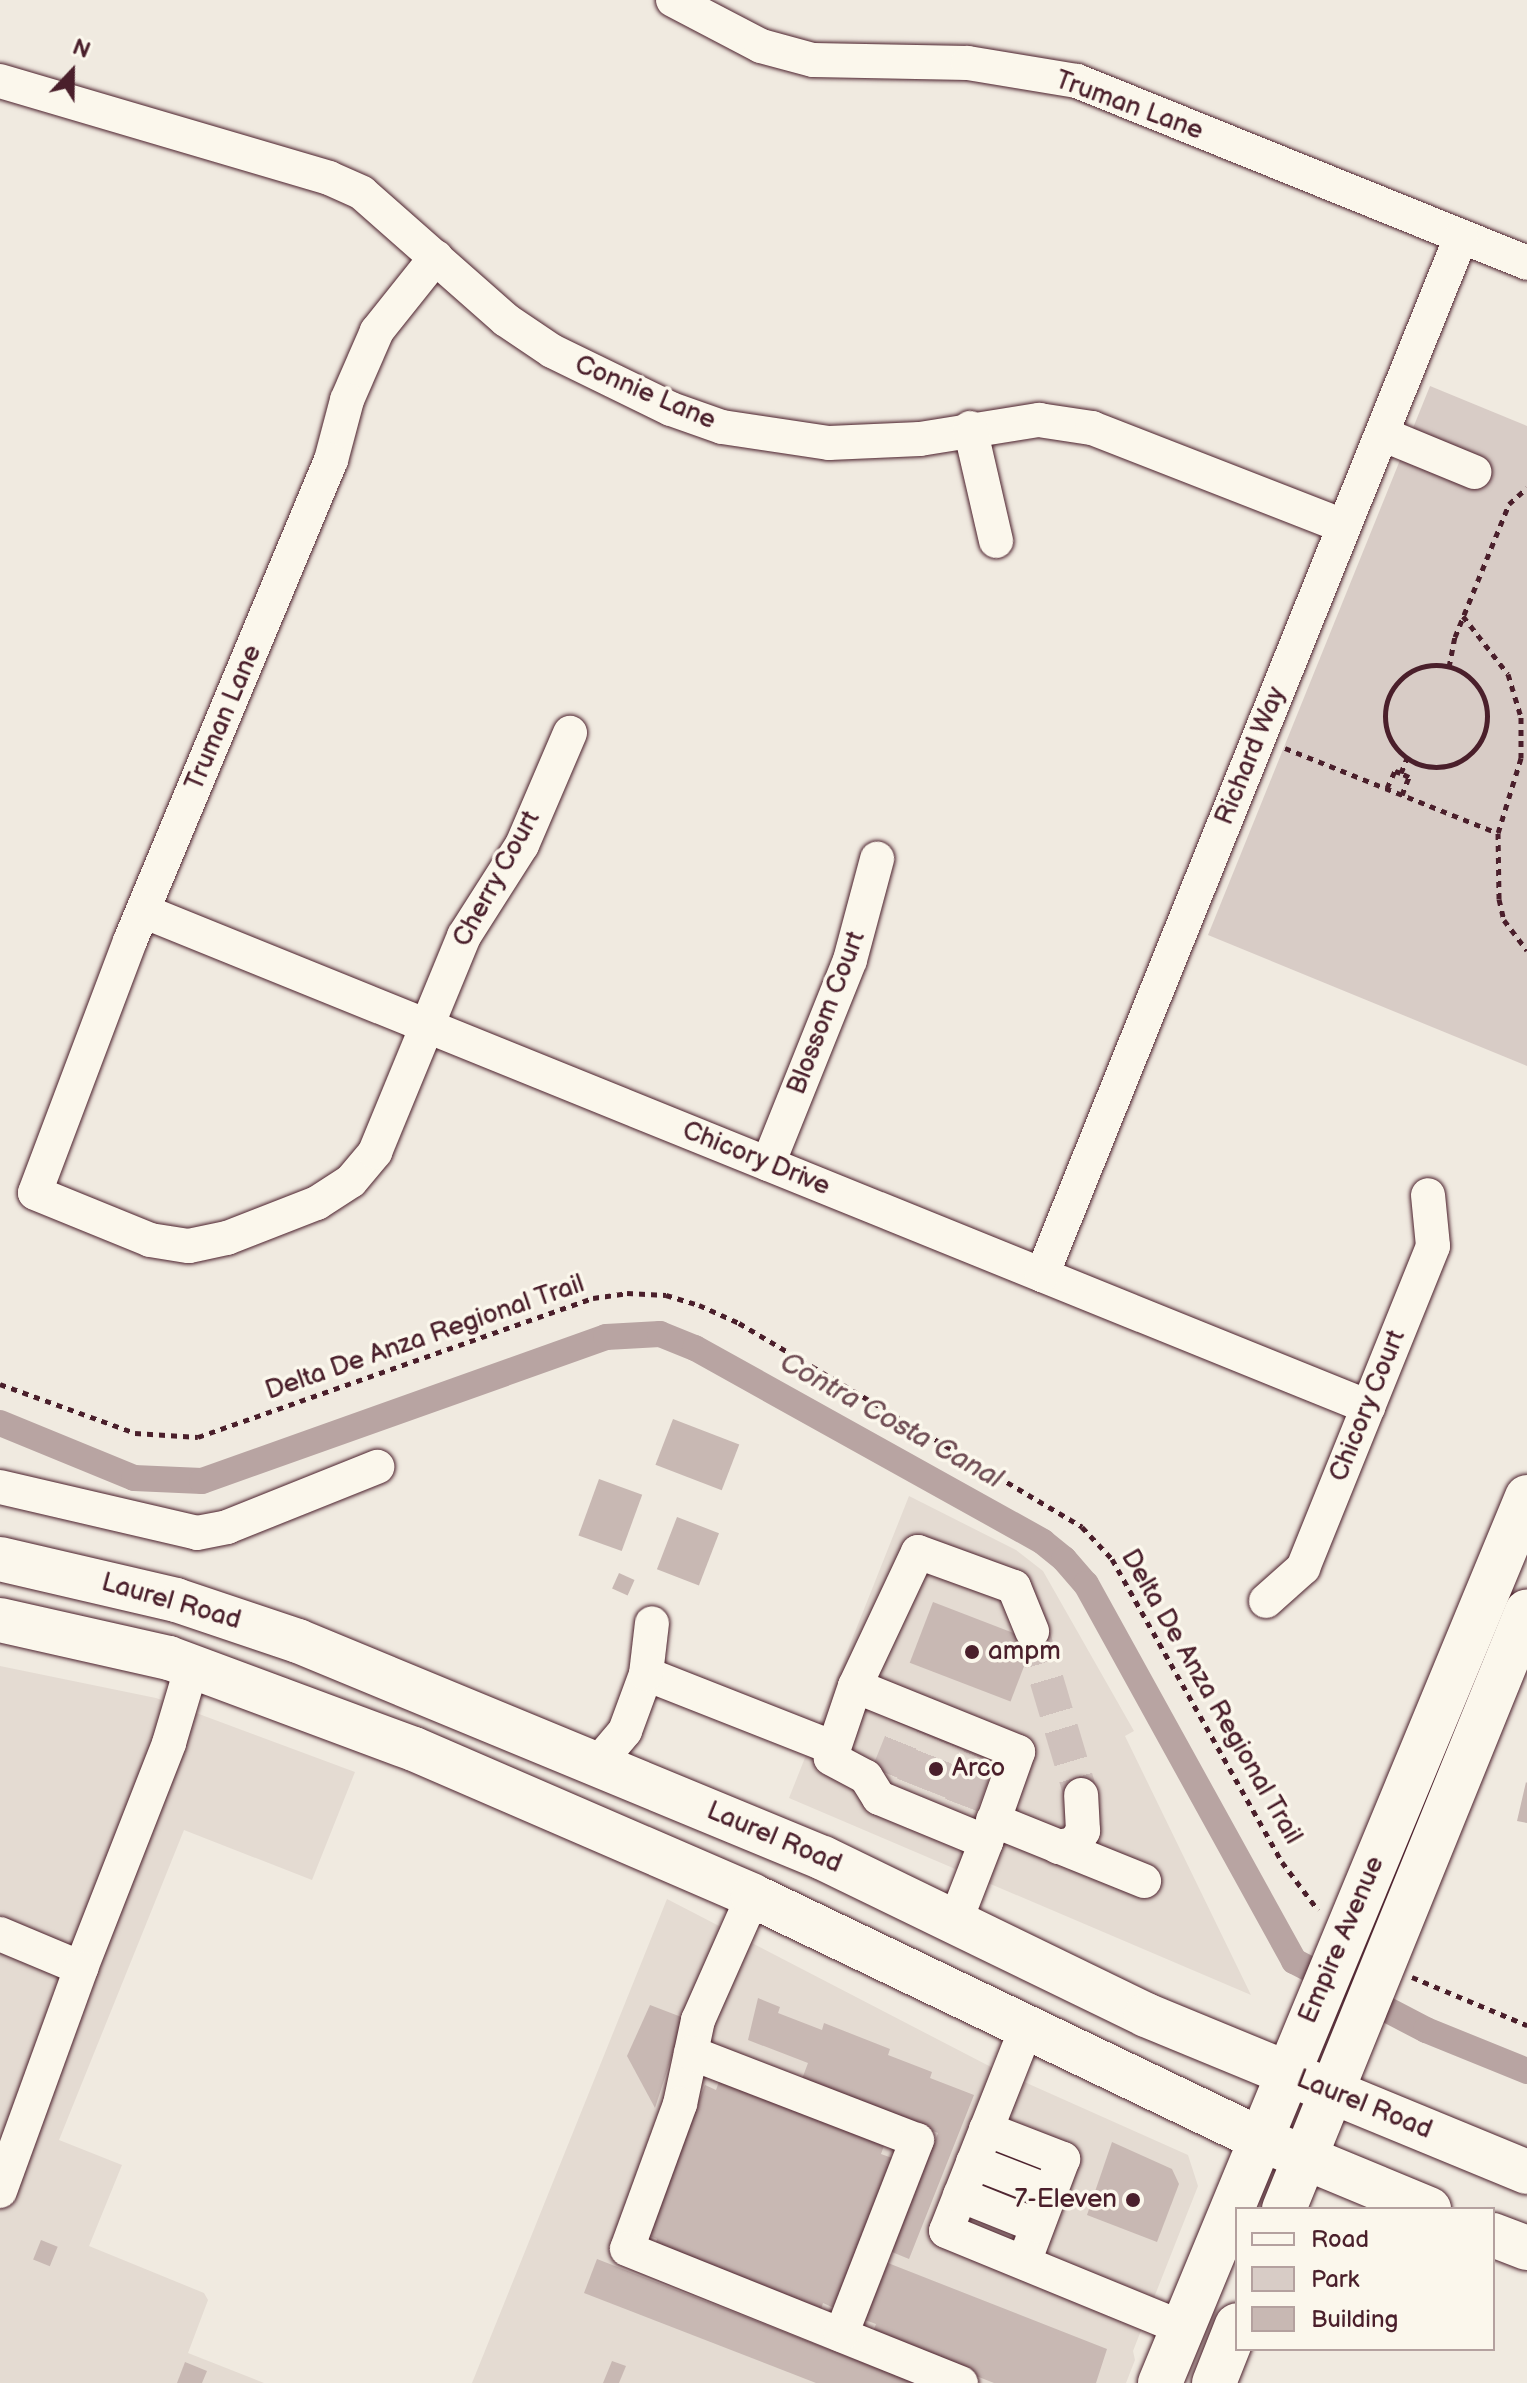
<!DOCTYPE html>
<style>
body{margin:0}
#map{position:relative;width:1527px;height:2383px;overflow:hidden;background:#f0eae0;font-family:"Balsamiq Sans",sans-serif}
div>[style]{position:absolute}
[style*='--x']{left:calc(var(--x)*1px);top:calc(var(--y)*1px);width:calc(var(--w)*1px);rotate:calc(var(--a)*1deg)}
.built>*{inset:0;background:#e4dbd2}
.green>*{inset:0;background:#d8ccc6}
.canal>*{height:26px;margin:-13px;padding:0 13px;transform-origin:13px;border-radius:13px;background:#b8a4a2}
.building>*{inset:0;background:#c8b8b3;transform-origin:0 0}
.minor-tunnel>*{height:34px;margin-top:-17px;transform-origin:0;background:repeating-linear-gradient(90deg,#cfc1bc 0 34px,transparent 0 51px)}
.path>*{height:5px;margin-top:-2.5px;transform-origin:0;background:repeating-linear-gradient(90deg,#4a1f2b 0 6px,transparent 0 12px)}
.path>.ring{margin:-2.5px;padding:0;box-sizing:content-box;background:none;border:5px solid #4a1f2b;border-radius:50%}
.roads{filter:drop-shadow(0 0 2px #4a1f2b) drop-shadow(0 0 2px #4a1f2b)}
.minor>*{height:34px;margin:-17px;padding:0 17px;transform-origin:17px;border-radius:17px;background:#fbf7ec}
.major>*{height:44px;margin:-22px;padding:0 22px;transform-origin:22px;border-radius:22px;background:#fbf7ec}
.dots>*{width:22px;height:22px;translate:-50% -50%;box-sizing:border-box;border:4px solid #fbf7ec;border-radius:50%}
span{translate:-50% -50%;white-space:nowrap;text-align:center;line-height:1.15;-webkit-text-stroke:7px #fbf7ec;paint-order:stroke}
.street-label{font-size:26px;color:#4a1f2b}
.poi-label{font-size:26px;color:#4a1f2b}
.left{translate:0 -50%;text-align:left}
.right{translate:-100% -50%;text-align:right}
.water-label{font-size:28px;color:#704e55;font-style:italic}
.legend{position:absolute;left:1235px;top:2207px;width:260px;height:144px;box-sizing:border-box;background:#fbf7ec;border:2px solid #b4a19f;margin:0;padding:10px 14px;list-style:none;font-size:24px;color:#4a1f2b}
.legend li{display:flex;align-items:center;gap:16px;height:40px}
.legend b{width:40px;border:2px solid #b4a19f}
.north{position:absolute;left:32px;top:32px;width:80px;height:80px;-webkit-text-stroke:6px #fbf7ec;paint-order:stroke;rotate:22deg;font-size:22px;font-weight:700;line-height:32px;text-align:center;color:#4a1f2b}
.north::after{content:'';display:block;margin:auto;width:28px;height:36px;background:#4a1f2b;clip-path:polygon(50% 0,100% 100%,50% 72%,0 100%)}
</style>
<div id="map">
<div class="built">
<i style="clip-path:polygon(909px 1496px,1016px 1550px,1043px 1571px,1134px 1731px,1125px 1736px,1251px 1995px,789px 1798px)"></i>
<i style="clip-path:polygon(0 1666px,156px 1698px,355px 1772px,312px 1880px,184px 1830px,59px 2140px,122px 2165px,89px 2246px,204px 2293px,208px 2300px,188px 2353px,264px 2383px,0 2383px)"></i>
<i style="clip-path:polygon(667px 1899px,991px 2067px,1188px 2155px,1198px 2186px,1133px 2351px,1135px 2360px,1126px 2383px,472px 2383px)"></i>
</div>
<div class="green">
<i style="clip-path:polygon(1430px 386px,1527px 426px,1527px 1066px,1208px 935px)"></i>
</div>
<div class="canal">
<i style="--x:0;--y:1423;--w:145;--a:22.3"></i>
<i style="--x:134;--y:1478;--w:68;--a:2.5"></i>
<i style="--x:202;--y:1481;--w:429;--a:-19.6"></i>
<i style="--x:606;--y:1337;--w:54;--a:-3.2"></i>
<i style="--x:660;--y:1334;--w:38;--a:22"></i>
<i style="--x:695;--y:1348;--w:398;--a:29.1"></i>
<i style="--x:1043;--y:1542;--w:27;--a:39"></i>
<i style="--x:1064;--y:1559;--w:33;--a:49"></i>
<i style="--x:1086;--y:1584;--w:431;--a:61.1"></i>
<i style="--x:1294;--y:1961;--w:149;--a:27.6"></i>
<i style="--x:1426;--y:2030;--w:109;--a:22.1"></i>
</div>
<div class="building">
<i style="left:673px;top:1419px;width:71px;height:49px;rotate:21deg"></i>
<i style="left:599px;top:1479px;width:46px;height:60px;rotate:20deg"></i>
<i style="left:677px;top:1517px;width:45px;height:56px;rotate:21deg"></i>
<i style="left:619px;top:1573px;width:17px;height:17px;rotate:24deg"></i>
<i style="left:933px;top:1602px;width:108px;height:65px;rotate:21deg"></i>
<i style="clip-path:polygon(1526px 1782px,1527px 1783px,1527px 1823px,1517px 1821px)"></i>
<i style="clip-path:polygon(758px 1998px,780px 2007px,778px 2013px,822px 2030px,824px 2023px,890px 2049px,888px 2055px,932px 2072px,930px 2078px,974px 2095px,909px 2259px,892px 2252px,938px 2133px,802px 2079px,808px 2063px,748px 2040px)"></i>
<i style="clip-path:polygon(650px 2005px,684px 2018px,655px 2108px,627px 2056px)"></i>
<i style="clip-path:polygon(720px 2079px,885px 2143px,881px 2154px,892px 2158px,834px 2308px,823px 2303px,819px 2315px,653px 2250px,657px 2239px,647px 2235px,705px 2085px,716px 2090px)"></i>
<i style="clip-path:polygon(1112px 2142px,1172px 2169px,1179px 2184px,1157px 2242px,1087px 2215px)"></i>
<i style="left:41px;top:2240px;width:18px;height:21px;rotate:22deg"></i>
<i style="clip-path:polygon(597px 2259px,915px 2383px,816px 2383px,584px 2293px)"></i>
<i style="clip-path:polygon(888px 2263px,1107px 2349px,1096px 2383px,994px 2383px,872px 2335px,876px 2324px,865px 2320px)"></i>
<i style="clip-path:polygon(612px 2361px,626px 2366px,619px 2383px,603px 2383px)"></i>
<i style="clip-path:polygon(185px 2362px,207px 2371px,202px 2383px,177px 2383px)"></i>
</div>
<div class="minor-tunnel">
<i style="--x:1032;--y:1631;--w:171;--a:73.4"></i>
<i style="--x:888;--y:1774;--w:61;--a:-68"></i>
<i style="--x:913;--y:1785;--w:61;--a:-68"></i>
<i style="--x:936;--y:1794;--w:61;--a:-68"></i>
<i style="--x:961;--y:1805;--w:62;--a:-69.2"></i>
</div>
<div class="path">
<i style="--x:1463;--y:616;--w:73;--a:52.2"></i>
<i style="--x:1508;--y:674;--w:45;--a:73.2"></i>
<i style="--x:1521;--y:717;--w:41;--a:90"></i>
<i style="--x:1521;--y:758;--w:78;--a:107"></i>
<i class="ring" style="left:1385px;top:665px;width:97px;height:97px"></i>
<i style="--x:1449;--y:667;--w:31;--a:-79"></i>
<i style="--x:1455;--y:637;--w:144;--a:-67.9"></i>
<i style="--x:1509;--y:504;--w:24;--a:-42"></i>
<i style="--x:1285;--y:748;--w:229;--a:21.8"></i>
<i style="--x:1498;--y:833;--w:66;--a:89.1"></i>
<i style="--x:1499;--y:899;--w:22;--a:77"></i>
<i style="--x:1504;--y:920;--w:38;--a:53"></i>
<i style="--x:1387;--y:788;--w:19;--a:-65"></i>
<i style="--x:1395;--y:771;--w:6;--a:18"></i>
<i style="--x:1402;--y:795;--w:19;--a:-69"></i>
<i style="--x:1409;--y:777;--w:9;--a:-153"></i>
<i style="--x:1401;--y:773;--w:16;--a:-68"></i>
<i style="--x:0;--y:1384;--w:144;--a:19.9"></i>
<i style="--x:135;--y:1433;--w:63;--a:3.6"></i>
<i style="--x:198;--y:1437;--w:419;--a:-19.4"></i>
<i style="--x:593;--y:1298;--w:34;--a:-8"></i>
<i style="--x:627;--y:1293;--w:39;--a:3"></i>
<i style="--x:666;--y:1295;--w:34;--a:17"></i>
<i style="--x:699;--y:1305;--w:44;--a:24.2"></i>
<i style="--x:739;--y:1323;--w:399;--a:30.7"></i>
<i style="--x:1082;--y:1527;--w:44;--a:46.8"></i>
<i style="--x:1112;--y:1559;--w:347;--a:60.7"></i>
<i style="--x:1282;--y:1862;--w:60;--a:53.1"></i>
<i style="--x:1412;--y:1977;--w:125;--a:22.7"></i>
</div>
<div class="roads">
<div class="minor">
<i style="--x:673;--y:0;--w:99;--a:27.6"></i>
<i style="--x:761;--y:46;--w:54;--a:15.1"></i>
<i style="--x:813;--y:60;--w:155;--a:1.1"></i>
<i style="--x:968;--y:63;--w:110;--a:9.4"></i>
<i style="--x:1077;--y:81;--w:485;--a:22"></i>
<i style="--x:0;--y:81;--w:343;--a:16.4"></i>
<i style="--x:329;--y:178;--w:36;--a:24"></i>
<i style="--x:362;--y:193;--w:192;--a:41.4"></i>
<i style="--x:506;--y:320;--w:55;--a:34"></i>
<i style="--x:552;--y:351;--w:132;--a:26"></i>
<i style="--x:671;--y:409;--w:54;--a:19.4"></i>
<i style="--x:722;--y:427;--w:108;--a:8.5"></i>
<i style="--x:829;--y:443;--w:91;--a:-2.5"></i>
<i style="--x:920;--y:439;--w:121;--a:-9.1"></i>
<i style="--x:1039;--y:420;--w:54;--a:8.6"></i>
<i style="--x:1092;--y:428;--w:270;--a:21.3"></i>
<i style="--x:436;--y:257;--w:95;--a:128.6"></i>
<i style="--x:377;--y:331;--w:75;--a:113.5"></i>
<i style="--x:347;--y:400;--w:62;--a:104.9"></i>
<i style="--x:331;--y:460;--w:521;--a:112.68"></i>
<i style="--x:130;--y:941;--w:269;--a:110.7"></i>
<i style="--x:35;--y:1193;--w:124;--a:22.2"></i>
<i style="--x:150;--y:1240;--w:39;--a:9"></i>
<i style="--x:189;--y:1246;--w:39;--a:-12"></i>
<i style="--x:227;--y:1238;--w:97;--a:-21.3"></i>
<i style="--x:317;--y:1203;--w:40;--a:-32.9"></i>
<i style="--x:351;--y:1181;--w:38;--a:-50"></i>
<i style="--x:375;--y:1152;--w:234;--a:-67.6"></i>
<i style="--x:464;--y:936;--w:108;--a:-57.5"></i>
<i style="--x:522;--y:845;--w:122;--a:-66.8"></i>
<i style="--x:970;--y:428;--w:116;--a:77"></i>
<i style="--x:1382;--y:434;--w:100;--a:22.4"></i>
<i style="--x:143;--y:911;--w:1322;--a:22.04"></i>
<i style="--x:768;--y:1164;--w:220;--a:-68.1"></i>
<i style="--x:850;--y:960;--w:105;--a:-75"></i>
<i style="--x:1042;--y:1275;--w:1119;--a:-68.02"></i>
<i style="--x:0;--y:1487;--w:202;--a:13.1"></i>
<i style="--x:197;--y:1533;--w:31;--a:-11"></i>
<i style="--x:227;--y:1527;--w:162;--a:-21.8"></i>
<i style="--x:1266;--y:1601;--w:50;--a:-41.7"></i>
<i style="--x:1303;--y:1568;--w:347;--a:-68"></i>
<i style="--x:1433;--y:1246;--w:51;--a:-95.6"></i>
<i style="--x:646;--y:1674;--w:202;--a:21.5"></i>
<i style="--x:834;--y:1748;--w:65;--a:-71.3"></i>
<i style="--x:855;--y:1686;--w:176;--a:22"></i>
<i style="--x:1018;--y:1752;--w:96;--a:109.6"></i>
<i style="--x:986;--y:1842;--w:116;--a:-157.6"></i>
<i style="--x:879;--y:1798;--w:25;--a:-122"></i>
<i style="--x:866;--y:1777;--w:40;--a:-152"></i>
<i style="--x:831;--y:1758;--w:10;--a:-73"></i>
<i style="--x:855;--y:1686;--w:148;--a:-64.8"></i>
<i style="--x:918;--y:1552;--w:102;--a:20"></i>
<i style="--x:1014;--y:1587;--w:48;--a:67.8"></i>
<i style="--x:598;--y:1763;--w:42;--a:-49.8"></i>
<i style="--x:625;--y:1731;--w:61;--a:-69.8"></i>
<i style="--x:646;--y:1674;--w:51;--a:-83.3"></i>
<i style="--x:993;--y:1820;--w:163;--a:22"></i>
<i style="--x:1058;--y:1847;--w:16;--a:-11"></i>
<i style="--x:1074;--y:1844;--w:16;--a:-55"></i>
<i style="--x:1083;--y:1831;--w:36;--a:-93"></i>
<i style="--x:753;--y:1896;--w:136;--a:113.9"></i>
<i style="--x:698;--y:2020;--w:86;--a:102.1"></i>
<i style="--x:680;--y:2104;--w:154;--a:110.1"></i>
<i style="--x:627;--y:2249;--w:360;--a:21.9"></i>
<i style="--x:955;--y:1922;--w:86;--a:-68.8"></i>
<i style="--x:0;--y:1934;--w:88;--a:22.8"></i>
<i style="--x:81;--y:1968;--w:242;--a:-68.6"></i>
<i style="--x:169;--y:1743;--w:80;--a:-73.4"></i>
<i style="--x:1026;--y:2029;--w:217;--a:111.6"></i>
<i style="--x:946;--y:2231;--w:255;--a:22.3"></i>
<i style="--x:691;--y:2053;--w:242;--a:21.1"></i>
<i style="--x:917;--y:2140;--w:209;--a:111.3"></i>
<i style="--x:986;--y:2129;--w:83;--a:21.3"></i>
<i style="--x:1063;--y:2159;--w:110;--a:110.7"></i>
<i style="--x:973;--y:2162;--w:83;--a:21.3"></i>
<i style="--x:0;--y:2191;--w:237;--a:-70"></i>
<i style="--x:960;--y:2195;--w:83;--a:21.9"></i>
</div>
<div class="major">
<i style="--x:0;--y:1559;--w:181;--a:13.1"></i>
<i style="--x:176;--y:1600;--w:129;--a:18.6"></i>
<i style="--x:298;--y:1641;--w:568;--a:22.46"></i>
<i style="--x:823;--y:1858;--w:359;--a:25.9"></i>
<i style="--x:1146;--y:2015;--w:412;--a:22.4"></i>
<i style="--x:0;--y:1620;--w:173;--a:12.7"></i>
<i style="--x:169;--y:1658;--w:261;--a:20.4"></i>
<i style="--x:414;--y:1749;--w:369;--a:23.4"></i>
<i style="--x:753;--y:1896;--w:562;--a:25.61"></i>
<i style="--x:1260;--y:2139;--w:183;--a:22.5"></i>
<i style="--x:1284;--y:2209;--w:645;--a:-67.89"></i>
<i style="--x:1493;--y:2235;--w:36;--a:21"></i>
<i style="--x:1160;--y:2383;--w:959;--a:-67.5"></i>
<i style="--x:1214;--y:2383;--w:62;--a:-68.4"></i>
</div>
</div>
<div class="dots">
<i style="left:972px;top:1652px;background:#4a1f2b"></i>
<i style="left:936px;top:1769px;background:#4a1f2b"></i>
<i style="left:1133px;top:2200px;background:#4a1f2b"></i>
</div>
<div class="street-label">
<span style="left:1129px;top:106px;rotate:20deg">Truman Lane</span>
<span style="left:645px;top:393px;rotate:23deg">Connie Lane</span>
<span style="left:224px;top:718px;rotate:-67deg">Truman Lane</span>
<span style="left:1251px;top:756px;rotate:-68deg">Richard Way</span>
<span style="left:497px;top:879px;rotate:-61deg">Cherry Court</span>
<span style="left:827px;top:1013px;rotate:-69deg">Blossom Court</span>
<span style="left:756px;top:1159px;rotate:22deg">Chicory Drive</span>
<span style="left:425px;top:1338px;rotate:-19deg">Delta De Anza Regional Trail</span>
<span style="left:1368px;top:1406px;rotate:-68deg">Chicory Court</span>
<span style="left:171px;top:1602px;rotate:16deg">Laurel Road</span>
<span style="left:1211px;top:1697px;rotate:60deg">Delta De Anza Regional Trail</span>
<span style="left:774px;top:1838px;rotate:23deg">Laurel Road</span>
<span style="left:1342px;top:1940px;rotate:-67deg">Empire Avenue</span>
<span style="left:1364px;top:2105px;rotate:22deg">Laurel Road</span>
</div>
<div class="poi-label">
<span class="left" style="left:988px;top:1652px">ampm</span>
<span class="left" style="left:952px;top:1769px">Arco</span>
<span class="right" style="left:1117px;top:2200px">7-Eleven</span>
</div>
<div class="water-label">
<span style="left:891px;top:1421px;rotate:29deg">Contra Costa Canal</span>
</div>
<ul class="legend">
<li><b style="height:10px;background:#fbf7ec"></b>Road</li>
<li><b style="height:22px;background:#d8ccc6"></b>Park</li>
<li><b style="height:22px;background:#c8b8b3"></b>Building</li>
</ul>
<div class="north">N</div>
</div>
